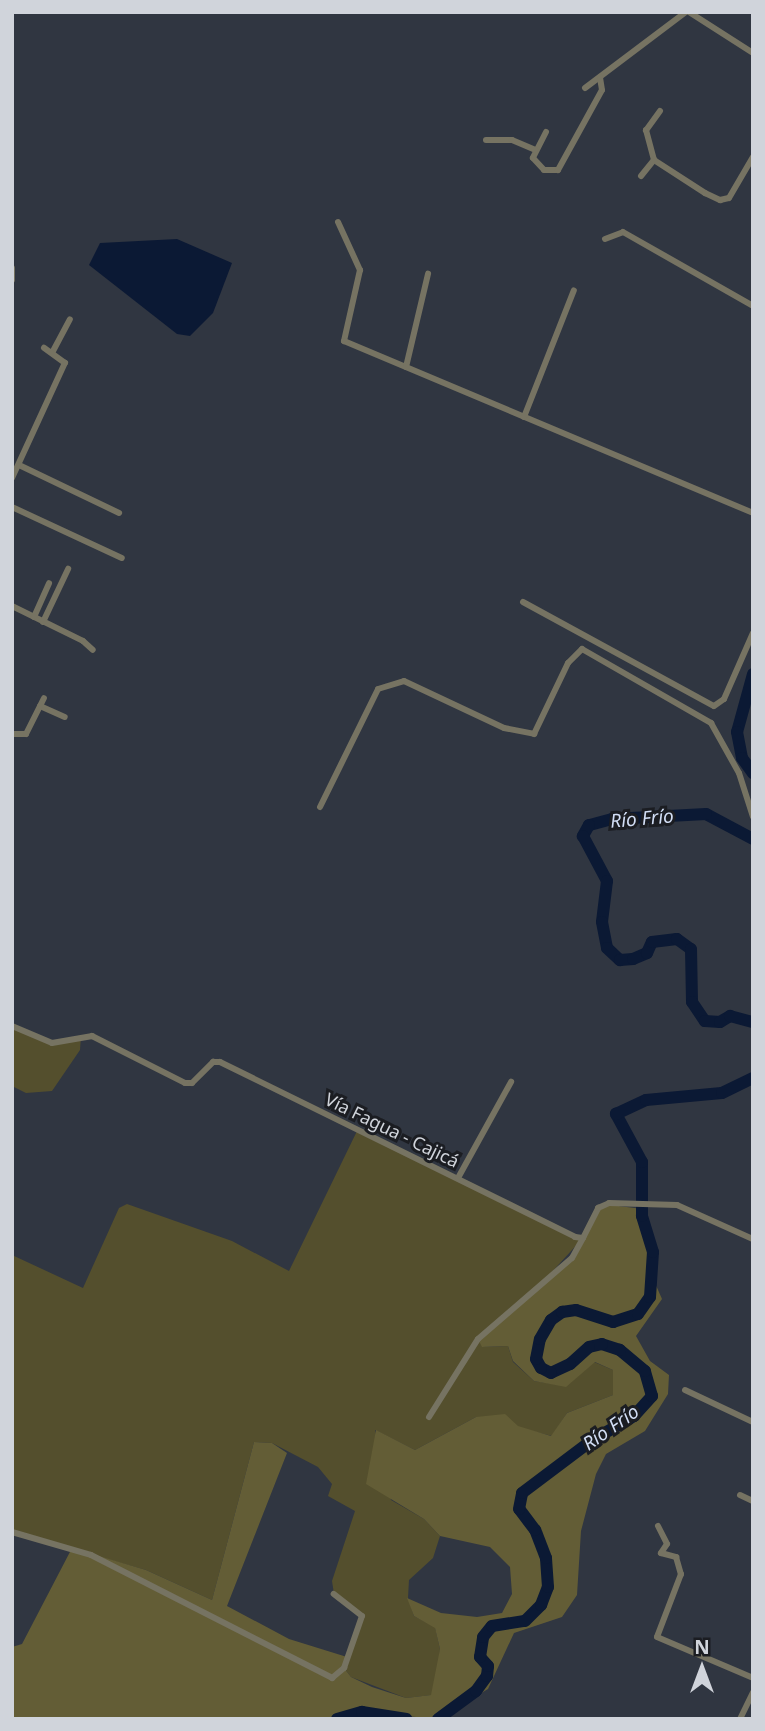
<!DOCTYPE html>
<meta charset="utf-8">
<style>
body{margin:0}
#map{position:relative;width:765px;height:1731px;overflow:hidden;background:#303641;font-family:"Noto Sans",sans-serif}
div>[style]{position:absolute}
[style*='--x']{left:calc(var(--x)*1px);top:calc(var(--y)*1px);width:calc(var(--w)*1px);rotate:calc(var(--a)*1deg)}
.green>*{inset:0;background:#544f2d}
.forest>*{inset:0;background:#635d36}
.water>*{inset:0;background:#0b1934}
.river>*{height:12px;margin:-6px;padding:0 6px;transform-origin:6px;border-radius:6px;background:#0b1934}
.minor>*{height:6px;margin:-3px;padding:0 3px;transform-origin:3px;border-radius:3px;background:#767362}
span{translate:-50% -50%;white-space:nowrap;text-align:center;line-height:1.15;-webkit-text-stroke:6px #1b1d22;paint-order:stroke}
.street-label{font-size:18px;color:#d0d4db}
.water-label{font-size:19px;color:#d2def5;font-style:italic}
.frame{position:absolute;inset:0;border:14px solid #d0d4db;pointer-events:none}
.north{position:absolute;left:667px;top:1633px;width:70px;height:70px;-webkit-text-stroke:5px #1b1d22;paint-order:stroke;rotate:0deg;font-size:19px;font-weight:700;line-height:28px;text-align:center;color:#d0d4db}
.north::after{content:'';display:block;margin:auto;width:24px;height:32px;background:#d0d4db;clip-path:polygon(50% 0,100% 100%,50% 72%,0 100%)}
</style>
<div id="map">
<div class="green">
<i style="clip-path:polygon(12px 1026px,52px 1043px,81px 1036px,80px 1050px,52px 1091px,26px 1093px,12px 1086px)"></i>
<i style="clip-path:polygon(358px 1129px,583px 1238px,483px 1347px,508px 1346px,513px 1362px,534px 1381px,566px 1386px,594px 1362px,613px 1370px,613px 1395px,567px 1413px,552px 1436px,476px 1417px,415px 1450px,375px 1430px,391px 1500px,424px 1519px,440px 1536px,433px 1558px,409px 1580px,408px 1598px,414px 1616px,435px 1627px,440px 1649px,438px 1677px,432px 1695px,406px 1698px,351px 1677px,344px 1668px,362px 1616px,334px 1594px,332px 1581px,355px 1511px,328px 1496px,332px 1484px,318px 1467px,272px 1443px,254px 1442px,212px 1600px,146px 1570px,12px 1532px,12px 1255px,83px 1288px,119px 1208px,127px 1204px,232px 1241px,289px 1271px)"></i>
</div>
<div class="forest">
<i style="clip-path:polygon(602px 1204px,643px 1209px,653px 1252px,651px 1274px,662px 1299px,636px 1336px,650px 1361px,669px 1375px,668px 1394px,645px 1431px,606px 1454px,596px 1474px,581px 1531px,577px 1595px,562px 1617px,514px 1633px,488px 1689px,438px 1719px,362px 1712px,337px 1719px,12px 1719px,12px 1647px,22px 1644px,72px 1548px,146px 1570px,212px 1600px,254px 1442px,272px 1443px,287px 1453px,227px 1606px,289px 1639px,347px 1657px,344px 1668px,351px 1677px,372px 1687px,406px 1698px,431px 1695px,440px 1649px,435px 1628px,414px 1616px,407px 1598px,441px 1613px,477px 1617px,502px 1613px,512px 1594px,510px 1567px,490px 1547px,440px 1536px,424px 1519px,366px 1484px,376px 1430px,415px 1450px,476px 1417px,505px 1414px,518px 1426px,551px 1436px,567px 1413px,613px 1395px,613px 1370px,595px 1362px,566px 1387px,534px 1381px,513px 1361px,508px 1346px,482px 1347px,478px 1339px,572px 1258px)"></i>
</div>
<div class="water">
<i style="clip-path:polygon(177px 239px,232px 263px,213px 313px,190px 336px,177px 334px,89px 265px,100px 243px)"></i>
</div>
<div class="river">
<i style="--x:753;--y:674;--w:60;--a:105.4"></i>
<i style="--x:737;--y:732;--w:26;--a:79"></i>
<i style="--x:742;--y:758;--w:19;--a:54"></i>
<i style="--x:753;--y:839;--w:53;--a:-152"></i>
<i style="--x:706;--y:814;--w:94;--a:177"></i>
<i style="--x:612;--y:819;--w:24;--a:165"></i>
<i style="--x:589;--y:825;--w:13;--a:119"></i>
<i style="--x:583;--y:836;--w:51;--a:61.9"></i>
<i style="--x:607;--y:881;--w:41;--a:97"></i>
<i style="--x:602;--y:922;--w:26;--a:79"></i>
<i style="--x:607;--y:948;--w:18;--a:43"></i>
<i style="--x:620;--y:960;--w:13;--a:-4"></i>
<i style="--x:633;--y:959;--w:15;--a:-23"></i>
<i style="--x:647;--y:953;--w:12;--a:-66"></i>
<i style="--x:652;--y:942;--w:25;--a:-7"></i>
<i style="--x:677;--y:939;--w:17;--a:36"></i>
<i style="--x:691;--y:949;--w:53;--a:88.9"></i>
<i style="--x:692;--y:1002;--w:23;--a:56"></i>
<i style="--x:705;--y:1021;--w:15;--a:4"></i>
<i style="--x:720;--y:1022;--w:12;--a:-31"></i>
<i style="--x:730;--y:1016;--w:24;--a:15"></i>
<i style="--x:337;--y:1719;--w:26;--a:-16"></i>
<i style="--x:362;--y:1712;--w:45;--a:9"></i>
<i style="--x:438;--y:1719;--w:47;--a:-36.4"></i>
<i style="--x:476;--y:1691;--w:19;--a:-54"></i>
<i style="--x:487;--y:1676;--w:10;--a:-84"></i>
<i style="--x:488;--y:1666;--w:12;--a:-132"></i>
<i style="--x:480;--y:1657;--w:20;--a:-81"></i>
<i style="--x:483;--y:1637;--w:14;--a:-51"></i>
<i style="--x:492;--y:1626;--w:33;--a:-9"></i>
<i style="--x:525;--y:1621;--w:23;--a:-45"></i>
<i style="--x:541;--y:1605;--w:19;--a:-69"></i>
<i style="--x:548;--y:1587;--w:29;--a:-94"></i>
<i style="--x:546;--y:1558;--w:30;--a:-111"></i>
<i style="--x:535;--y:1530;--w:26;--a:-127"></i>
<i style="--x:519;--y:1509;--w:16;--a:-79"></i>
<i style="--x:522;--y:1493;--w:86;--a:-37"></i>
<i style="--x:591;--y:1441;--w:50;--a:-30.2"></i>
<i style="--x:634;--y:1416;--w:27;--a:-48"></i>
<i style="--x:652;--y:1396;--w:26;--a:-106"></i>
<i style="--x:645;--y:1371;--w:33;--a:-140"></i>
<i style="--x:620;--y:1350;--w:19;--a:-162"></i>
<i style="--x:602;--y:1344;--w:13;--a:167"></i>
<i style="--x:589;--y:1347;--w:25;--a:138"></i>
<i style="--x:570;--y:1364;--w:21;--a:155"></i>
<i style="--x:551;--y:1373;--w:11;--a:-153"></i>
<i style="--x:541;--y:1368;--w:10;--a:-119"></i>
<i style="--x:536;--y:1359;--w:20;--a:-79"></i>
<i style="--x:540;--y:1339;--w:22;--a:-60"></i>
<i style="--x:551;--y:1320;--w:14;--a:-36"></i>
<i style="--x:562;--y:1312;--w:14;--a:-8"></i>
<i style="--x:576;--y:1310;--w:39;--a:18"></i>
<i style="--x:613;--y:1322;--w:26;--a:-18"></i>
<i style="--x:638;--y:1314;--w:21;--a:-55"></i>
<i style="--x:650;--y:1297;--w:45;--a:-86.2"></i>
<i style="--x:653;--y:1252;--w:38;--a:-107"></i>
<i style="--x:642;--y:1216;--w:54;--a:-90"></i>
<i style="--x:642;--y:1162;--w:55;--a:-118.4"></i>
<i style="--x:616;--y:1114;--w:33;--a:-25"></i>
<i style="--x:646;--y:1100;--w:76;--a:-5.3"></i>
<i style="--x:722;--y:1093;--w:34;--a:-26"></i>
</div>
<div class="minor">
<i style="--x:689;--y:12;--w:76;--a:32.6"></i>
<i style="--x:585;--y:88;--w:126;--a:-37"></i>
<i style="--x:660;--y:111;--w:24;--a:126"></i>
<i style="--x:646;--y:130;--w:31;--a:75"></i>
<i style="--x:654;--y:160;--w:61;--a:32.9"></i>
<i style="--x:705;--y:193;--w:17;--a:25"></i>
<i style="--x:720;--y:200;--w:9;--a:-13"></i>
<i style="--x:729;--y:198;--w:48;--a:-59.7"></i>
<i style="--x:546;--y:132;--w:29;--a:117"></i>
<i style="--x:533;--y:158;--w:16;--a:47"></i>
<i style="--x:544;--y:170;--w:14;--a:0"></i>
<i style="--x:558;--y:170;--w:91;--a:-61.2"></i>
<i style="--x:602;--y:90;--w:13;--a:-99"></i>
<i style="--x:486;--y:140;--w:26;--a:0"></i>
<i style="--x:512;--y:140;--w:25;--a:23"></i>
<i style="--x:641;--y:176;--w:21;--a:-51"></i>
<i style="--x:338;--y:222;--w:53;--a:65.4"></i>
<i style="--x:360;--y:270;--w:73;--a:102.7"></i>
<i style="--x:344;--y:341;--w:444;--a:22.8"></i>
<i style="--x:605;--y:239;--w:19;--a:-21"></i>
<i style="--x:623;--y:232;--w:150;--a:29.6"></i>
<i style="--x:12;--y:268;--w:12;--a:90"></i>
<i style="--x:52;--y:353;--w:38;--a:-62"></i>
<i style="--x:406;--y:367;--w:96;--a:-76.7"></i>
<i style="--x:524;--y:417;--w:136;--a:-68.5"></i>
<i style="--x:19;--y:465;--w:111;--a:25.6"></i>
<i style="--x:12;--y:478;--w:127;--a:-65.3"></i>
<i style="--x:65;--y:363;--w:26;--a:-144"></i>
<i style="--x:12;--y:507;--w:121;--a:24.9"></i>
<i style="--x:523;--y:602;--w:217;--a:28.6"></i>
<i style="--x:714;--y:706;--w:12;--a:-35"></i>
<i style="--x:724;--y:699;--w:72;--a:-66.3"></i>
<i style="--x:12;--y:606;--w:79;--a:26.2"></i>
<i style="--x:83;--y:641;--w:13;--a:42"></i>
<i style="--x:34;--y:617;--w:37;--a:-66"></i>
<i style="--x:43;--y:622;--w:59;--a:-64.7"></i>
<i style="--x:40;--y:706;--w:27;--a:24"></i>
<i style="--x:12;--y:734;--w:14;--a:0"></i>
<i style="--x:26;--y:734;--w:40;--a:-63.4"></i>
<i style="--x:320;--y:807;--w:131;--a:-63.8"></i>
<i style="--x:378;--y:689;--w:27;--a:-17"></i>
<i style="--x:404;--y:681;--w:110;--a:25.2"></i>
<i style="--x:504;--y:728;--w:31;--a:11"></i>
<i style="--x:534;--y:734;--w:79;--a:-64.4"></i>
<i style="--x:568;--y:663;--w:20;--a:-45"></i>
<i style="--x:582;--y:649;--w:149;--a:29.8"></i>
<i style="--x:711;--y:723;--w:57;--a:60.8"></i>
<i style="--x:739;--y:773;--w:46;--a:72.3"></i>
<i style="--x:12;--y:1026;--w:43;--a:23"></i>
<i style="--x:52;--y:1043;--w:41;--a:-9.9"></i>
<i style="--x:92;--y:1036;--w:104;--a:26.8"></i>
<i style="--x:185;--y:1083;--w:7;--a:0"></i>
<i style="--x:192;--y:1083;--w:30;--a:-45"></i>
<i style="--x:213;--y:1062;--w:7;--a:0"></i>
<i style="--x:220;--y:1062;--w:396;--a:26.2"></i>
<i style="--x:575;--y:1237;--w:8;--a:7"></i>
<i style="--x:583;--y:1238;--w:34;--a:-63"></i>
<i style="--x:598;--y:1208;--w:12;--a:-24"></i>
<i style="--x:609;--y:1203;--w:68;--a:1.7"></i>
<i style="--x:677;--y:1205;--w:83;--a:24.1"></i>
<i style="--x:458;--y:1178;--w:110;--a:-61.1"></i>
<i style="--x:685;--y:1390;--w:75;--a:25.2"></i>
<i style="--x:429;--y:1417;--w:92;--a:-57.9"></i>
<i style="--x:478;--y:1339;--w:124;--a:-40.8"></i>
<i style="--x:572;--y:1258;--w:23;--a:-61"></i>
<i style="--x:740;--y:1495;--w:14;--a:25"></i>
<i style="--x:658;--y:1526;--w:20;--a:63"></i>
<i style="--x:667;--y:1544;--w:11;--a:124"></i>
<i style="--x:661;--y:1553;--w:16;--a:15"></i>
<i style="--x:676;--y:1557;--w:18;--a:74"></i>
<i style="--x:681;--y:1574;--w:67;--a:110.9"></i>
<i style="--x:657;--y:1637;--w:104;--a:23.1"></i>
<i style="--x:12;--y:1532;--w:82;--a:16.2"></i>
<i style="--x:91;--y:1555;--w:271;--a:27"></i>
<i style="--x:332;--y:1678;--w:16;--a:-40"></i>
<i style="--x:344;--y:1668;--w:55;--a:-70.9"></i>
<i style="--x:362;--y:1616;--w:36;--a:-142"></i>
<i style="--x:740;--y:1719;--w:30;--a:-64"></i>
</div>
<div class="street-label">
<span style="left:392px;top:1130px;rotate:26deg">Vía Fagua - Cajicá</span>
</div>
<div class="water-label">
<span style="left:642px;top:819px;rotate:-5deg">Río Frío</span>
<span style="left:611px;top:1428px;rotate:-35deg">Río Frío</span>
</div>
<div class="frame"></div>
<div class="north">N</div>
</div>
